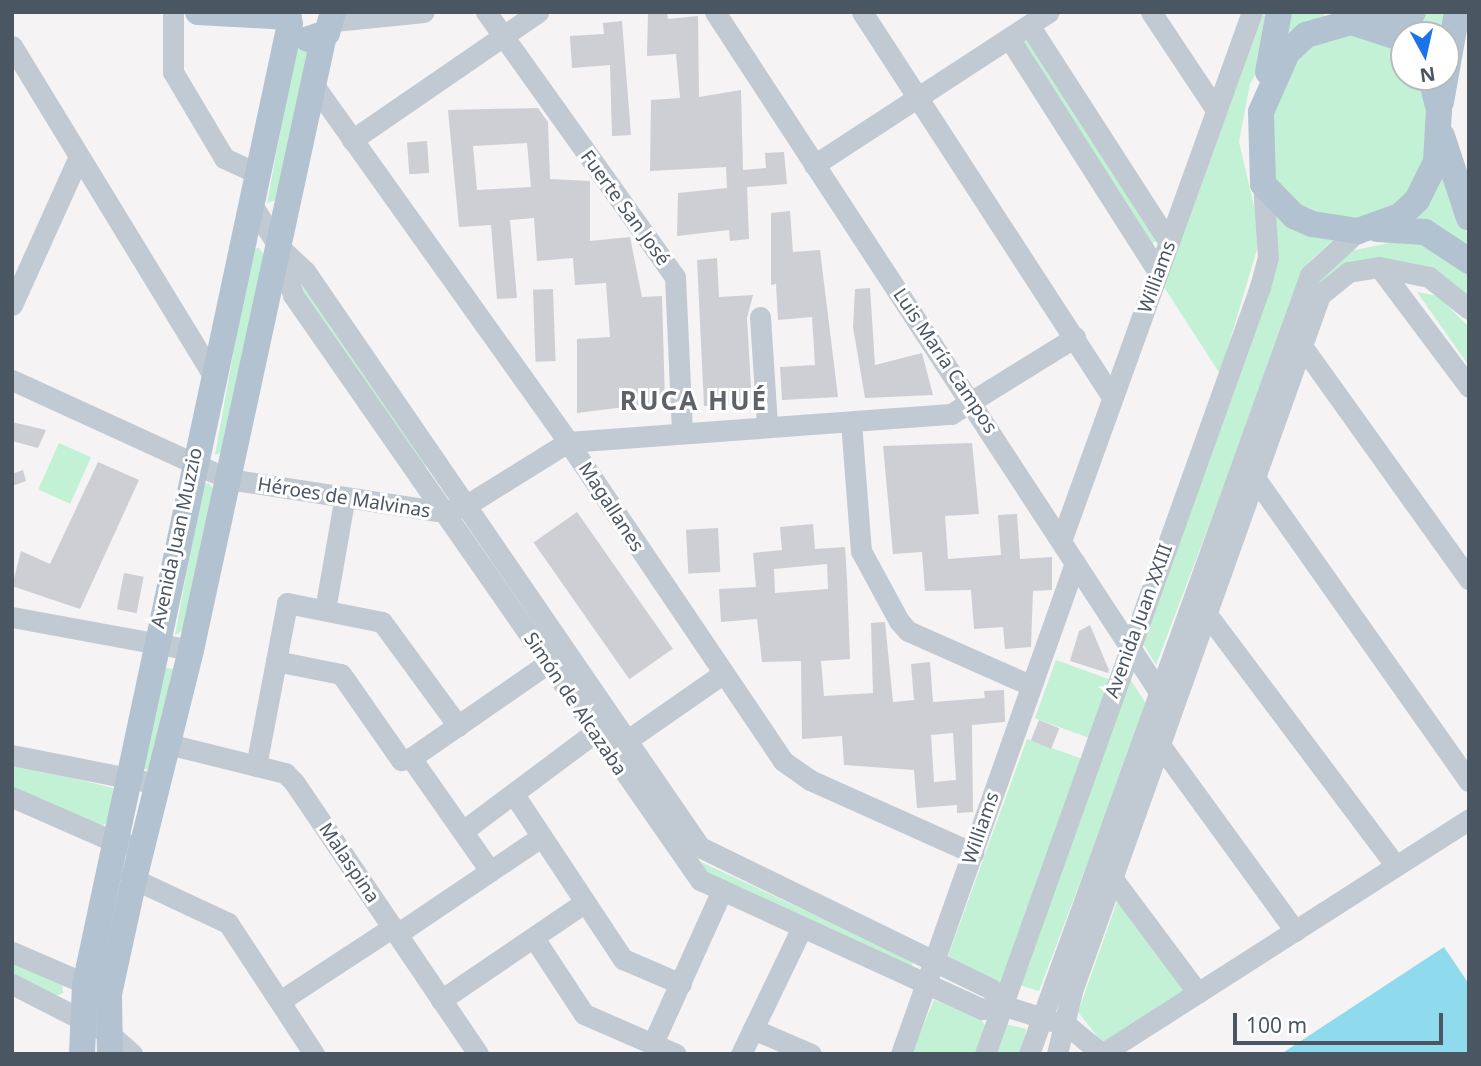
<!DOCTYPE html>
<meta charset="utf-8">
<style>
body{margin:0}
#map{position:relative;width:1481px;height:1066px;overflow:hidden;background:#f5f3f3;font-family:"Noto Sans",sans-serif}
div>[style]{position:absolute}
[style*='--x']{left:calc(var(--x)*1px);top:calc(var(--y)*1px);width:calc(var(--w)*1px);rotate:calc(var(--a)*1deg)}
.green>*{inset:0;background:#c3f1d5;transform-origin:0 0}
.water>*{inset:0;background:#90daee}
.building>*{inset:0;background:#cdcfd5;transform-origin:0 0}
.minor>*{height:21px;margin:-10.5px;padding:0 10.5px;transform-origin:10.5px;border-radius:10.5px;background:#c1cad2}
.major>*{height:26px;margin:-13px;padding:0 13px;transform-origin:13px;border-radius:13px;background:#b3c2d1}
span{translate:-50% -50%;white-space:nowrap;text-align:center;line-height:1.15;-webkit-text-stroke:6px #fff;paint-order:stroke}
.street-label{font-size:19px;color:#4a5661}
.district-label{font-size:26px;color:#5f6368;font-weight:700;letter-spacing:2px}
.frame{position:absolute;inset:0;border:14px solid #4a5661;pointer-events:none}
.north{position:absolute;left:1390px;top:21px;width:70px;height:70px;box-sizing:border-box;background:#fff;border:2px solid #b7bbc0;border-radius:50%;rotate:172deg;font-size:19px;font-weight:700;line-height:28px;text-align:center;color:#4a5661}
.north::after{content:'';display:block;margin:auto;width:24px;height:32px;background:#1a73e8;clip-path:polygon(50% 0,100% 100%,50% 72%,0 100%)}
.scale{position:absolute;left:1233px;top:1013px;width:210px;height:32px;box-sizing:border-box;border:4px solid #4a5661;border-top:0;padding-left:9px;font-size:21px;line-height:24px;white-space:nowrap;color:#4a5661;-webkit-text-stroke:5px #fff;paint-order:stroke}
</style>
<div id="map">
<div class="green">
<i style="clip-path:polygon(1264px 12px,1275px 12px,1267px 54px,1250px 84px,1239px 142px,1261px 236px,1220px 374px,1164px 287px)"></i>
<i style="clip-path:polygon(1284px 12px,1318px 12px,1326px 16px,1280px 49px)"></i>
<i style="clip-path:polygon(1430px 12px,1450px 12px,1445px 35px,1408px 35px,1398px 24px)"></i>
<i style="clip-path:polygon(1345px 31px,1404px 46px,1404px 77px,1423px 77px,1430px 155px,1411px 201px,1337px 224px,1312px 219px,1274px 184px,1266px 136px,1283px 75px,1323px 33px)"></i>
<i style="left:1029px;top:35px;width:242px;height:12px;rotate:57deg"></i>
<i style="clip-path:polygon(297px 42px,311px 44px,276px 200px,267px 203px)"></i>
<i style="clip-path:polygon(1441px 165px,1469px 239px,1469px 252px,1405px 218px)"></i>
<i style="clip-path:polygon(1275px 215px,1333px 240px,1309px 262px,1156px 665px,1142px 642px,1274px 264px)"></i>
<i style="clip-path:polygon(1414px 238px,1469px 276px,1469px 305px,1447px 284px,1335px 270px,1172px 677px,1318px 273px,1340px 253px)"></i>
<i style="clip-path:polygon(259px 248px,265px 257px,223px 452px,215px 455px,252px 249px)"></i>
<i style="left:297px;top:274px;width:231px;height:6px;rotate:55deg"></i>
<i style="clip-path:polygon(1417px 292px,1438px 296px,1469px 327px,1469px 366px)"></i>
<i style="left:59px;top:443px;width:35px;height:51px;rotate:24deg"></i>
<i style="clip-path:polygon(209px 483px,214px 490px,184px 630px,175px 635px,203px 484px)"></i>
<i style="left:1056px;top:660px;width:61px;height:62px;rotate:20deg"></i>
<i style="clip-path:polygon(162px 667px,174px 669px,149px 770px,140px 768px)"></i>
<i style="clip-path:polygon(1130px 679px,1147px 705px,1039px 991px,1022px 986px,1019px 977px)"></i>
<i style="left:1027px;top:739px;width:61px;height:239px;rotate:20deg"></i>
<i style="clip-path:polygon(12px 763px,113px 788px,111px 823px,97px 826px,12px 790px)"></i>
<i style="left:699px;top:861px;width:237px;height:8px;rotate:25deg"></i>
<i style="clip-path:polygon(1118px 899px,1184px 992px,1104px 1045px,1078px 1012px)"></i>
<i style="clip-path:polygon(12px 960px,62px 984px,63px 993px,56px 996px,12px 977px)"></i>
<i style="clip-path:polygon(934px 1000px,980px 1017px,986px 1027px,978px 1054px,911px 1054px)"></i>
<i style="clip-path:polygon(1005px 1024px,1026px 1029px,1023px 1054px,992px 1054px)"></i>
</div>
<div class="water">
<i style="clip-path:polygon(1444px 947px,1469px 984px,1469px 1054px,1281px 1054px)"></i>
</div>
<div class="building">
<i style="clip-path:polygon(648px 12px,667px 12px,668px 19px,698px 16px,699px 97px,741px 90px,743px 170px,766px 168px,765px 153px,784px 152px,787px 184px,747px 187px,749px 239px,730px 241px,729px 230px,677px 236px,678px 193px,727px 188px,726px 167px,650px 171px,651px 100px,680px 98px,676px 54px,647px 56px)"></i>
<i style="clip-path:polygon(622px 21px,631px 135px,612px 136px,610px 65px,572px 68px,570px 36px,604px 34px,603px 23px)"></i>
<i style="clip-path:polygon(evenodd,538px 108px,548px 122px,550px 179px,590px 181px,590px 241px,630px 237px,642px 297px,662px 296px,665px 402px,577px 413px,577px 339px,610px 337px,606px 283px,575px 285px,573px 258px,537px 261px,534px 218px,510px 220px,517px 298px,497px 299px,491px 225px,459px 227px,448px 110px,538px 108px,527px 143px,531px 187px,477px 190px,473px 146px,527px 143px)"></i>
<i style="left:427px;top:141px;width:32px;height:20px;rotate:86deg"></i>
<i style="clip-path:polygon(790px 211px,793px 252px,820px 250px,838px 397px,782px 400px,780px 367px,815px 365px,812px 317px,778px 320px,776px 284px,771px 285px,771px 213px)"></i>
<i style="clip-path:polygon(717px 258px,719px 297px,753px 295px,747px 318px,752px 404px,704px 406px,697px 260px)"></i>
<i style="clip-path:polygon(870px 288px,875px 365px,922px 353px,933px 395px,865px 398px,853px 327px,855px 289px)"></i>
<i style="left:553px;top:289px;width:72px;height:20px;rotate:88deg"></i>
<i style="clip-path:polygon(12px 422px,46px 430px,38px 448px,12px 441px)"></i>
<i style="clip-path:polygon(972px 443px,979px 514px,945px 516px,948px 559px,1001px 555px,998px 515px,1017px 514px,1020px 559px,1052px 557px,1052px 590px,1033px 591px,1031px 647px,1005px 649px,1003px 627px,974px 629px,971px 590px,925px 591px,922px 552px,893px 554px,883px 446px)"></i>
<i style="clip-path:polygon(98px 462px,139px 480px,80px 609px,12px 586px,21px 551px,50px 564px)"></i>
<i style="clip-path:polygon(23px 470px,26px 481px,12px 486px,12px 474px)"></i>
<i style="left:577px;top:512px;width:167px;height:53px;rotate:55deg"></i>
<i style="clip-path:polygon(evenodd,813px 524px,815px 549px,845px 547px,847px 579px,850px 659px,821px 661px,824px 696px,873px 693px,871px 623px,885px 622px,893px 702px,914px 700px,911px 664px,930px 662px,933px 702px,985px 698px,984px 691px,1004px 690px,1005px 722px,972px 725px,973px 812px,957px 813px,957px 805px,917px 808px,914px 770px,844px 765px,842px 736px,802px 739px,801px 661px,762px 662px,757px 619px,721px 622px,719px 589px,756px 587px,753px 553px,782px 550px,780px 527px,813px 524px,827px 564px,828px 589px,775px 593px,774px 569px,827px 564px,813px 524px,953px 733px,956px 780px,934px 782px,931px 735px,953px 733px)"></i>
<i style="left:718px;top:528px;width:44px;height:32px;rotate:87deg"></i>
<i style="left:124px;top:573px;width:20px;height:37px;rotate:11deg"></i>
<i style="clip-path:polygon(1090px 625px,1109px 670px,1108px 673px,1070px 661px,1079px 631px)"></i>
<i style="left:1039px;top:720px;width:22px;height:22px;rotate:22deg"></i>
</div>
<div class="minor">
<i style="--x:173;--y:12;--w:60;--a:90"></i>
<i style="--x:173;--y:72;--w:100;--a:59.3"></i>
<i style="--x:224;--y:158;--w:38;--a:25"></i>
<i style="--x:486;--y:12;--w:325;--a:54.5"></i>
<i style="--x:675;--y:277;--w:155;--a:87.4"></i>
<i style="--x:715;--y:12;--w:823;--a:56.85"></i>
<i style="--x:862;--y:12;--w:460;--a:57"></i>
<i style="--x:1151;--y:12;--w:118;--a:56.4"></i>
<i style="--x:334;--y:21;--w:90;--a:-5.7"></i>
<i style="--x:1029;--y:25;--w:258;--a:57.2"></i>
<i style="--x:1009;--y:38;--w:277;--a:57.5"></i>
<i style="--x:12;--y:46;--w:384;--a:58.6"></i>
<i style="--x:313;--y:84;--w:440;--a:54.5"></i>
<i style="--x:568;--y:442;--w:385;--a:56"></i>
<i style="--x:783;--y:761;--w:33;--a:35"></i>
<i style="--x:810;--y:780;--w:179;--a:24.1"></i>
<i style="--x:352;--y:140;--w:226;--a:-34.5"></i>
<i style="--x:814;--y:165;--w:280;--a:-33.1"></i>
<i style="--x:251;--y:203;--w:51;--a:57.9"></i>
<i style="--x:278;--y:246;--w:51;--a:73"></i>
<i style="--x:293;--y:295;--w:713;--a:55.17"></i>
<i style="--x:700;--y:880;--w:310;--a:24.6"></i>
<i style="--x:982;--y:1009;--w:20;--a:-11"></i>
<i style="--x:1002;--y:1005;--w:69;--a:17.7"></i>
<i style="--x:1068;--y:1026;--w:44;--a:39.5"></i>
<i style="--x:1102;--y:1054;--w:436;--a:-32.6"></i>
<i style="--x:278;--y:246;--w:37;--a:43"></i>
<i style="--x:305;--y:271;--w:698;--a:55.56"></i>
<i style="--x:700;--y:847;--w:324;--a:26"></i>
<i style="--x:991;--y:989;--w:19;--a:55"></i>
<i style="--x:1379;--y:267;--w:150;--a:53.1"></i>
<i style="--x:12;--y:305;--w:160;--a:-65.7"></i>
<i style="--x:760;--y:317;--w:109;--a:86.3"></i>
<i style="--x:1302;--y:346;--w:287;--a:54.4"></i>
<i style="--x:12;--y:380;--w:238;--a:24.6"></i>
<i style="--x:228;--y:479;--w:219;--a:8.7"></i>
<i style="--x:444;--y:512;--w:22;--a:-16"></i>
<i style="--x:465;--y:506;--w:121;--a:-31.9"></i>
<i style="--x:568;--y:442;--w:384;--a:-4.2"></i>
<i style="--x:951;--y:414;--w:146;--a:-31.8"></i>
<i style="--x:851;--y:422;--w:129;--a:85.6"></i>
<i style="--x:861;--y:551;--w:80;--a:61.5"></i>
<i style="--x:899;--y:621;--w:13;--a:48"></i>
<i style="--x:908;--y:631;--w:133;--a:23.9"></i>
<i style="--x:1255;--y:478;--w:371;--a:54.8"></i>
<i style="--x:1061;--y:541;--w:562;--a:-70.15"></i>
<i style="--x:325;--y:610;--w:111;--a:-80.1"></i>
<i style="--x:1206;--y:613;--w:316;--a:53.1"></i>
<i style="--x:12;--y:617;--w:182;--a:10.4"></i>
<i style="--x:276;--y:661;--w:66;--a:11.3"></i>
<i style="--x:341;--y:674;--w:105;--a:55.1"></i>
<i style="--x:401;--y:760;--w:10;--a:-11"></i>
<i style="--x:411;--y:758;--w:138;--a:55"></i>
<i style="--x:168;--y:744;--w:121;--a:13.9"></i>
<i style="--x:285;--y:773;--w:13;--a:45"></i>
<i style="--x:294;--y:782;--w:328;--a:55.9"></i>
<i style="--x:1160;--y:745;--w:230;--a:54"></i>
<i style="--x:616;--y:748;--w:128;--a:-34.8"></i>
<i style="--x:12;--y:755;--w:149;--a:11.2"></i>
<i style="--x:411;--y:758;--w:167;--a:-34.7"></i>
<i style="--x:256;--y:766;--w:166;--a:-79.2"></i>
<i style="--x:287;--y:603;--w:97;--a:11.3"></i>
<i style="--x:382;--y:622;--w:129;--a:53.8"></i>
<i style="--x:515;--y:796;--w:196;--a:56.5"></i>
<i style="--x:623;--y:959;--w:63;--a:23.3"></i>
<i style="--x:12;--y:797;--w:112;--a:23.6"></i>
<i style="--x:115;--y:842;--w:26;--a:11"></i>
<i style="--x:463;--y:831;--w:164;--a:-36.8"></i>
<i style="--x:134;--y:879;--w:104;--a:25.1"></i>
<i style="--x:228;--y:923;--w:157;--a:56.7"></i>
<i style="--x:1113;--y:879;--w:142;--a:53.3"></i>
<i style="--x:397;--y:934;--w:174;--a:-34"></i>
<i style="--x:534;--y:938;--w:91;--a:56.7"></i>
<i style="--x:584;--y:1014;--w:100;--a:23.5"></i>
<i style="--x:12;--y:952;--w:94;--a:23.3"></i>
<i style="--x:12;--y:984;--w:110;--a:27"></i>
<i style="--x:110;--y:1034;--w:30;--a:42"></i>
<i style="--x:441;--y:1000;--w:174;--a:-34.2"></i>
<i style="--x:280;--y:1001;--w:135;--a:-33.2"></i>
<i style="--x:753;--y:1029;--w:63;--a:23.3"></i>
<i style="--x:653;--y:1043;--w:168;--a:-65.7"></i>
<i style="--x:741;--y:1054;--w:141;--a:-64.3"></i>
<i style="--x:901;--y:1054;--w:521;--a:-70.49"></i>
<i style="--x:985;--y:1054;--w:815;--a:-70.28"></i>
<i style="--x:1260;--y:287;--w:31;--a:-75"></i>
<i style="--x:1268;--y:257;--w:73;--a:-93.9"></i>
<i style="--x:1029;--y:1054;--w:828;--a:-70.16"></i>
<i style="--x:1310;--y:275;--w:65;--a:-42.5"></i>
<i style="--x:1057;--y:1054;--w:65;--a:-76.6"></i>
<i style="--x:1072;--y:991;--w:739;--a:-70.39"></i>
<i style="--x:1320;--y:295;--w:36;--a:-39"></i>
<i style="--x:1348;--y:272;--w:31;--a:-9"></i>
<i style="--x:1379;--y:267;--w:51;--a:11.3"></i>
<i style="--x:1429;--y:277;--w:51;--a:38.7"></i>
</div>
<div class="major">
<i style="--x:198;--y:12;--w:91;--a:3.1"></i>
<i style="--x:1374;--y:25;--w:41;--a:-18.4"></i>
<i style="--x:308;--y:39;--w:20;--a:-18"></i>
<i style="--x:327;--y:33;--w:22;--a:-74"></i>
<i style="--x:1404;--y:39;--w:56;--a:-162.2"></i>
<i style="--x:1351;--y:22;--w:47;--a:163.9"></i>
<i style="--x:1306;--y:35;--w:26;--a:137"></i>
<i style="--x:1287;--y:53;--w:64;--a:113.8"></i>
<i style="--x:1261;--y:112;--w:72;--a:88.4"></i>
<i style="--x:1263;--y:184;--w:45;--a:45.9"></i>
<i style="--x:1294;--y:216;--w:20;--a:24"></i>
<i style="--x:1312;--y:224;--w:47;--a:8.7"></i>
<i style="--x:1358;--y:231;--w:45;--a:-19.7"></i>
<i style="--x:1400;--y:216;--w:23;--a:-43"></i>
<i style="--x:1417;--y:200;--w:42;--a:-63.4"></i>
<i style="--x:1436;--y:162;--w:52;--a:-86.7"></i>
<i style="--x:1439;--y:110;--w:34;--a:-104"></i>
<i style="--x:1268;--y:72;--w:61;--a:-79.6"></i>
<i style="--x:1441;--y:102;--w:91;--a:-79.9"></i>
<i style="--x:1442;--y:136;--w:86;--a:71.8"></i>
<i style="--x:1377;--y:229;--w:48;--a:3.6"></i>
<i style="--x:1425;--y:232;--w:53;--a:33.4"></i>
<i style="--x:82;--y:1054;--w:69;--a:-87.5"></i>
<i style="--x:85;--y:985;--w:983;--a:-77.96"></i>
<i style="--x:110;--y:1054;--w:60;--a:-91"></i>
<i style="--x:109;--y:994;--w:118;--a:-77.7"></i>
<i style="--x:134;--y:879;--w:236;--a:-76"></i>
<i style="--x:191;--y:650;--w:629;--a:-77.8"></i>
</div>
<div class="street-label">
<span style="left:625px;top:208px;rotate:54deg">Fuerte San José</span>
<span style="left:1157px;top:277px;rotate:-70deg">Williams</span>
<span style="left:945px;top:361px;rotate:56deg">Luis María Campos</span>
<span style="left:344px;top:498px;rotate:9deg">Héroes de Malvinas</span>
<span style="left:611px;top:507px;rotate:57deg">Magallanes</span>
<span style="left:177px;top:538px;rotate:-78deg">Avenida Juan Muzzio</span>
<span style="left:1139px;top:621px;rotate:-70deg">Avenida Juan XXIII</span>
<span style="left:575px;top:704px;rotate:56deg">Simón de Alcazaba</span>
<span style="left:981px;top:828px;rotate:-71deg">Williams</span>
<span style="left:349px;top:863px;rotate:56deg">Malaspina</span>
</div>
<div class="district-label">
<span style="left:694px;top:401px">RUCA HUÉ</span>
</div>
<div class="frame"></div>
<div class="north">N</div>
<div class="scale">100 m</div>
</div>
